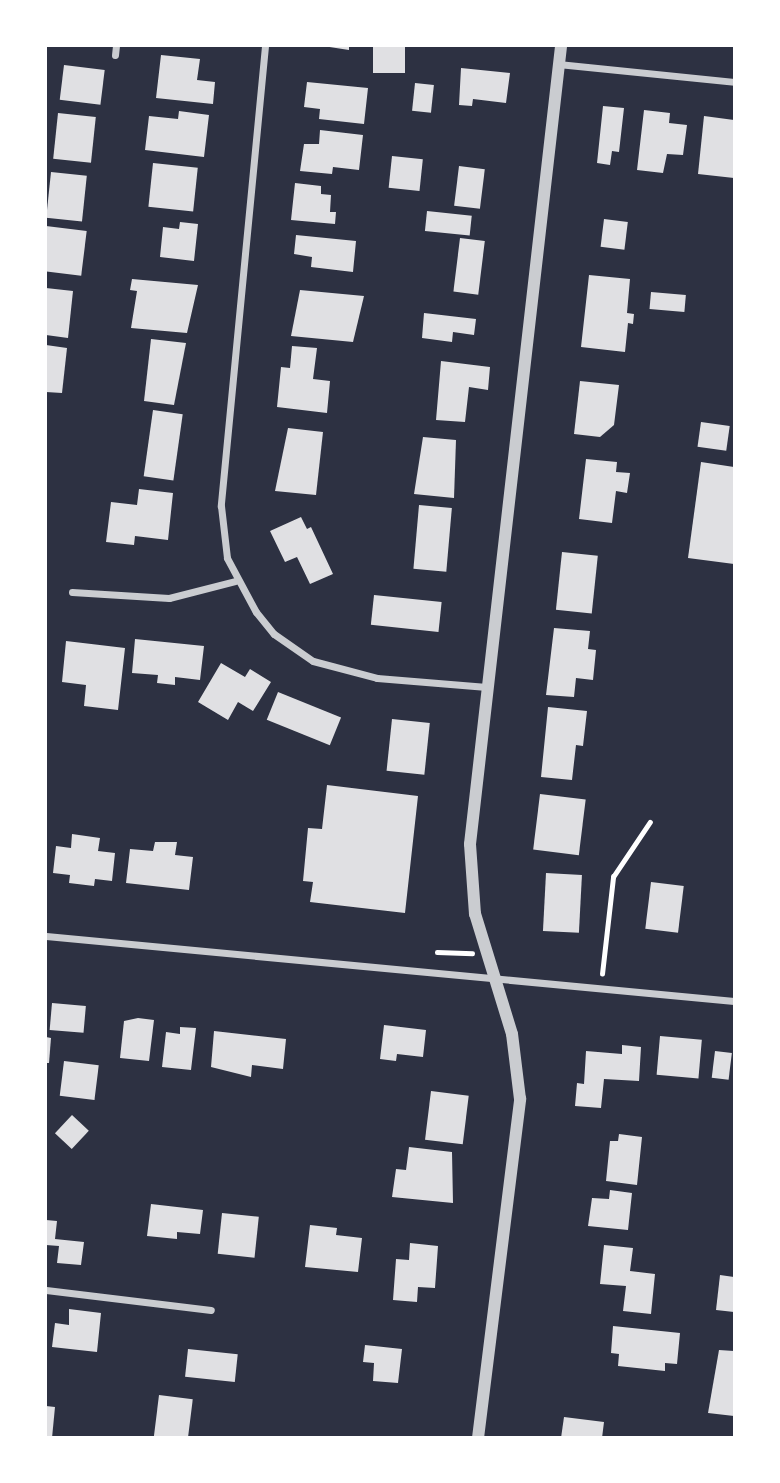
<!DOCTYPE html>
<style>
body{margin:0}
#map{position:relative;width:780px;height:1483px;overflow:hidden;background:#2d3142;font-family:Helvetica,sans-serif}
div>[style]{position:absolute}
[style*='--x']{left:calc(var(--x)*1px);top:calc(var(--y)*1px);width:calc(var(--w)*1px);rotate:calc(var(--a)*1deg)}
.building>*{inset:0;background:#e0e0e3;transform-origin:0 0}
.path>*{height:4.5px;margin:-2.25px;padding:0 2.25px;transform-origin:2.25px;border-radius:2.25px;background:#fff}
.minor>*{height:7px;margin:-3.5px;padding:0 3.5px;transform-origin:3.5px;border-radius:3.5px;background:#caccd0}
.tertiary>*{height:12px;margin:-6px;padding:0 6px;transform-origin:6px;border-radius:6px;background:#caccd0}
span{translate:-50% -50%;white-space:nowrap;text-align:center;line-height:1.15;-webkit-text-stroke:7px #fff;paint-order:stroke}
.frame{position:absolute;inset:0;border:47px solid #fff;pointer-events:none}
</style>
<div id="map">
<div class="building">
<i style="clip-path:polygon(323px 46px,349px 46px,349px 50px)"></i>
<i style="left:373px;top:46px;width:32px;height:27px"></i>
<i style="clip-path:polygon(161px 55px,200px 59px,197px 80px,215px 82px,213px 104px,156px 98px)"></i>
<i style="left:64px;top:65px;width:41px;height:35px;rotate:7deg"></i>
<i style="clip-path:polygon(461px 68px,510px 73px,506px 103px,473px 99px,472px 106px,459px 105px)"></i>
<i style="clip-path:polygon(307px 82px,368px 88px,364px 124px,319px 119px,320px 109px,304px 107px)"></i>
<i style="left:415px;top:83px;width:19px;height:28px;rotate:6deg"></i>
<i style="clip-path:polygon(603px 106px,624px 108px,619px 152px,612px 151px,610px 165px,597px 163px)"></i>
<i style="clip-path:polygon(644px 110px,670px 113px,669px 123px,687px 125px,683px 155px,667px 154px,663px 173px,637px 170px)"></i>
<i style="clip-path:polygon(179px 111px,209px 115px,204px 157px,145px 150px,149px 116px,178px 119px)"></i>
<i style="left:58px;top:113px;width:38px;height:46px;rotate:6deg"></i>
<i style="clip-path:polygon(704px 116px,734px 120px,734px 178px,698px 174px)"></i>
<i style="clip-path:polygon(320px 130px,363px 135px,359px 170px,333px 167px,332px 174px,300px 171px,304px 144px,319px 144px)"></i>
<i style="left:392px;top:156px;width:31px;height:32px;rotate:6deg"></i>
<i style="left:153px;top:163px;width:45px;height:44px;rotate:6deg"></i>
<i style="left:459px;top:166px;width:26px;height:40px;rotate:7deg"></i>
<i style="left:51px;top:172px;width:36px;height:46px;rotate:6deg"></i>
<i style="clip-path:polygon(295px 183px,321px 186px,321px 194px,331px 195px,330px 212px,336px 212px,335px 224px,291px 220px)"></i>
<i style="left:427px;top:211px;width:45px;height:20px;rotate:6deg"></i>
<i style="left:604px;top:219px;width:24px;height:28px;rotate:7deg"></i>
<i style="clip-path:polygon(180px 222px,198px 224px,194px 261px,160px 257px,163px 227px,179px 229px)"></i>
<i style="left:46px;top:226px;width:41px;height:45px;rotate:7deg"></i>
<i style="clip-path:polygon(296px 235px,356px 241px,353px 272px,311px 267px,312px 257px,294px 254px)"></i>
<i style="left:460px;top:238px;width:25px;height:54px;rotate:7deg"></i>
<i style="clip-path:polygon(589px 275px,630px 279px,627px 313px,634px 314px,633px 324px,628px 323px,625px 352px,581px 347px)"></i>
<i style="clip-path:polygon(132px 279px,198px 285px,187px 333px,131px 328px,137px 291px,130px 290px)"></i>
<i style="clip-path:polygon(46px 288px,73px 291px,68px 338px,46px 335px)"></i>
<i style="clip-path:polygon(300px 290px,364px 296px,353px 342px,291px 336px)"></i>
<i style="left:651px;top:292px;width:35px;height:17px;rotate:5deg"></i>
<i style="clip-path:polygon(424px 313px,476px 319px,474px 335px,453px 332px,452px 342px,422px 338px)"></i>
<i style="clip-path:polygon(151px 339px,186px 343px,174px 405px,144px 401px)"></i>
<i style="clip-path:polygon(46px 345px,67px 348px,62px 393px,46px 392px)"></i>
<i style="clip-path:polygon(292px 346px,317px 348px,313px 379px,330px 381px,327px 413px,277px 407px,281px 367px,290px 368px)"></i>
<i style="clip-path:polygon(441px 361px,490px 367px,488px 390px,469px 387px,465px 422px,436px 420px)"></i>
<i style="clip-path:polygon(580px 381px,619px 385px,614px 425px,600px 437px,574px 434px)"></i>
<i style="left:153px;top:410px;width:30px;height:67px;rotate:8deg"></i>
<i style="left:701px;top:422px;width:29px;height:25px;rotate:8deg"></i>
<i style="clip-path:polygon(288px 428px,323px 432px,316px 495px,275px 491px)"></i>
<i style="clip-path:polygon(423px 437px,456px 440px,454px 498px,414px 494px)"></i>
<i style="clip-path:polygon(586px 459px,617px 462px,616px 472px,630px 473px,627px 493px,616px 491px,612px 523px,579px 519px)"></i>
<i style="clip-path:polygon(701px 462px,734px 467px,734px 564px,688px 558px)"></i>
<i style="clip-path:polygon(139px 489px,173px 493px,168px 540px,135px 536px,134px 545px,106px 542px,111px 502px,137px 505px)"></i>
<i style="left:419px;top:505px;width:33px;height:64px;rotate:5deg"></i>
<i style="clip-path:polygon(301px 517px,307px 529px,311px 527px,333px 574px,310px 584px,297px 557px,285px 562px,270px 531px)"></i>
<i style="left:562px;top:552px;width:36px;height:58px;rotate:6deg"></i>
<i style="left:374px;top:595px;width:68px;height:30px;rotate:6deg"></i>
<i style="clip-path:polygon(554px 628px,590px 631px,588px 649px,596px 650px,593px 680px,576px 678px,574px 697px,546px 695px)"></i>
<i style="clip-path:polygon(135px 639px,204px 646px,200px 680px,175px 677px,175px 685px,157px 683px,158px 675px,132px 673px)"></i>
<i style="clip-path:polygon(66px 641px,125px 648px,118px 710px,84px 706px,86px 685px,62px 682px)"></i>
<i style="clip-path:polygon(221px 663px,245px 677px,250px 669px,271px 682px,253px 711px,238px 702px,228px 720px,198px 702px)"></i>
<i style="left:278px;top:692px;width:68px;height:30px;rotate:22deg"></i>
<i style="clip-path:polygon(548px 707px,587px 711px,583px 746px,576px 745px,572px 780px,541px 777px)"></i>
<i style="left:392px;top:719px;width:38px;height:52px;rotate:6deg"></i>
<i style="clip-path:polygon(327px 785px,418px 796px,405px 913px,310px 902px,313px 882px,303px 881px,308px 828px,322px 829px)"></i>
<i style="left:540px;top:794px;width:46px;height:56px;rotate:7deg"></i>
<i style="clip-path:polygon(72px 834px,100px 838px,98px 851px,115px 853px,112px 881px,95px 879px,94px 886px,69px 883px,70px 875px,53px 873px,56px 846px,71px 848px)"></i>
<i style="clip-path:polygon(155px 842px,177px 842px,175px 855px,193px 857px,189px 890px,126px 883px,130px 849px,153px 851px)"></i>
<i style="left:546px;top:873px;width:36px;height:58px;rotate:3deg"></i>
<i style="left:651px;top:882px;width:33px;height:47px;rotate:7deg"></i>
<i style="left:52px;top:1003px;width:34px;height:27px;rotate:5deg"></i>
<i style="clip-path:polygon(138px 1018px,154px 1020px,149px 1061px,120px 1058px,124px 1021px)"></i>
<i style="clip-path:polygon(384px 1025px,426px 1030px,423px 1057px,397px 1054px,396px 1061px,380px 1059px)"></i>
<i style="clip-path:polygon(180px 1027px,196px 1028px,191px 1070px,162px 1067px,166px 1032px,180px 1034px)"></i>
<i style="clip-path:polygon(214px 1031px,286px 1039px,283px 1069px,252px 1065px,251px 1077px,211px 1067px)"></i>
<i style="left:660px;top:1036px;width:42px;height:39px;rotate:5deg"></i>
<i style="clip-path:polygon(46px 1037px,51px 1038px,49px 1063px,46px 1063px)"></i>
<i style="clip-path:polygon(622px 1045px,641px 1047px,639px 1081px,604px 1079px,601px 1108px,575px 1106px,577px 1083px,584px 1084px,586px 1051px,622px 1054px)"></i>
<i style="left:715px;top:1051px;width:17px;height:27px;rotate:7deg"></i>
<i style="left:64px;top:1061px;width:35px;height:35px;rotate:7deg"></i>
<i style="left:431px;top:1091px;width:38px;height:49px;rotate:7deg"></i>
<i style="left:72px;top:1115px;width:23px;height:25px;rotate:43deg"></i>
<i style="clip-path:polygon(619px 1134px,642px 1137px,637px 1185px,606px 1181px,610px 1141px,618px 1141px)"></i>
<i style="clip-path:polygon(409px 1147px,452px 1152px,453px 1203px,392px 1197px,396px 1169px,406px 1170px)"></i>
<i style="clip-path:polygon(610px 1190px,632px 1193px,628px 1230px,588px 1226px,592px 1198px,609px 1199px)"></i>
<i style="clip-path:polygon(151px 1204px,203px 1210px,200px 1234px,177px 1232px,177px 1239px,147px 1236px)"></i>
<i style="left:222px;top:1213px;width:37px;height:41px;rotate:6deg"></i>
<i style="clip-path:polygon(46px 1220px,57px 1221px,55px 1239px,84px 1242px,81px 1265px,57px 1263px,59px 1246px,46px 1245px)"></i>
<i style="clip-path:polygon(310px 1225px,337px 1228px,336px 1235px,362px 1238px,358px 1272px,305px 1267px)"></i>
<i style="clip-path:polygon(410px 1243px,438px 1246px,435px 1288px,418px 1287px,417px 1302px,393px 1300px,396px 1259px,409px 1260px)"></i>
<i style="clip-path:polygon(604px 1245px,633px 1248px,630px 1271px,655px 1274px,651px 1314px,623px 1311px,626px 1286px,600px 1284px)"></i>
<i style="clip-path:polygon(720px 1275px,734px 1277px,734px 1312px,716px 1310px)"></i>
<i style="clip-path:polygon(69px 1309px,101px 1313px,97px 1352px,52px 1347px,55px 1323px,69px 1325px)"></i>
<i style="clip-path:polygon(613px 1326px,680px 1333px,677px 1364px,665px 1363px,665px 1371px,618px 1366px,619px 1354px,611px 1353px)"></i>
<i style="clip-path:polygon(365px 1345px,402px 1349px,398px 1383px,373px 1381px,374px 1363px,363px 1362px)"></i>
<i style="left:188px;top:1349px;width:50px;height:28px;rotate:6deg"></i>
<i style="clip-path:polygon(719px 1350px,734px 1351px,734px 1416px,708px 1413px)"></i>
<i style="left:159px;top:1395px;width:34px;height:43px;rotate:7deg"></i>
<i style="clip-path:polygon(46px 1406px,55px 1407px,52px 1438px,46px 1438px)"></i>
<i style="clip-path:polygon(564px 1417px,604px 1422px,602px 1438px,561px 1438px)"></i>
</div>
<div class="path">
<i style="--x:437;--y:952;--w:35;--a:2"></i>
<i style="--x:602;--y:974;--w:98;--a:-83.5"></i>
<i style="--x:613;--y:877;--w:66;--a:-56.1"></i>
</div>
<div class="minor">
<i style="--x:265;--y:46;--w:462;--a:95.5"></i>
<i style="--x:221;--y:506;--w:52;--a:83.4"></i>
<i style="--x:227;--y:558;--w:61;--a:61.8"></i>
<i style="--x:256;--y:612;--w:28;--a:51"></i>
<i style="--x:274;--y:634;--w:47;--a:34.7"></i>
<i style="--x:313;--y:661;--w:66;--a:14.9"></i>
<i style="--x:377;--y:678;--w:110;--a:4.7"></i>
<i style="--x:115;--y:55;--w:9;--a:-84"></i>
<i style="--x:558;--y:64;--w:177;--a:5.8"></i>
<i style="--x:72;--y:592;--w:97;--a:3.5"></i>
<i style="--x:169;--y:598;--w:68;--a:-14.4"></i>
<i style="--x:46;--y:936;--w:691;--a:5.4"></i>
<i style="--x:46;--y:1290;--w:166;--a:6.9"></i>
</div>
<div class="tertiary">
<i style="--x:478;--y:1438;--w:342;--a:-82.9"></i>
<i style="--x:520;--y:1099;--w:65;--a:-97"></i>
<i style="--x:512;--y:1034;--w:126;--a:-107.1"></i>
<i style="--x:475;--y:914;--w:70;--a:-94.1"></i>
<i style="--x:470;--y:844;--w:803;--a:-83.49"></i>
</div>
<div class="frame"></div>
</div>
